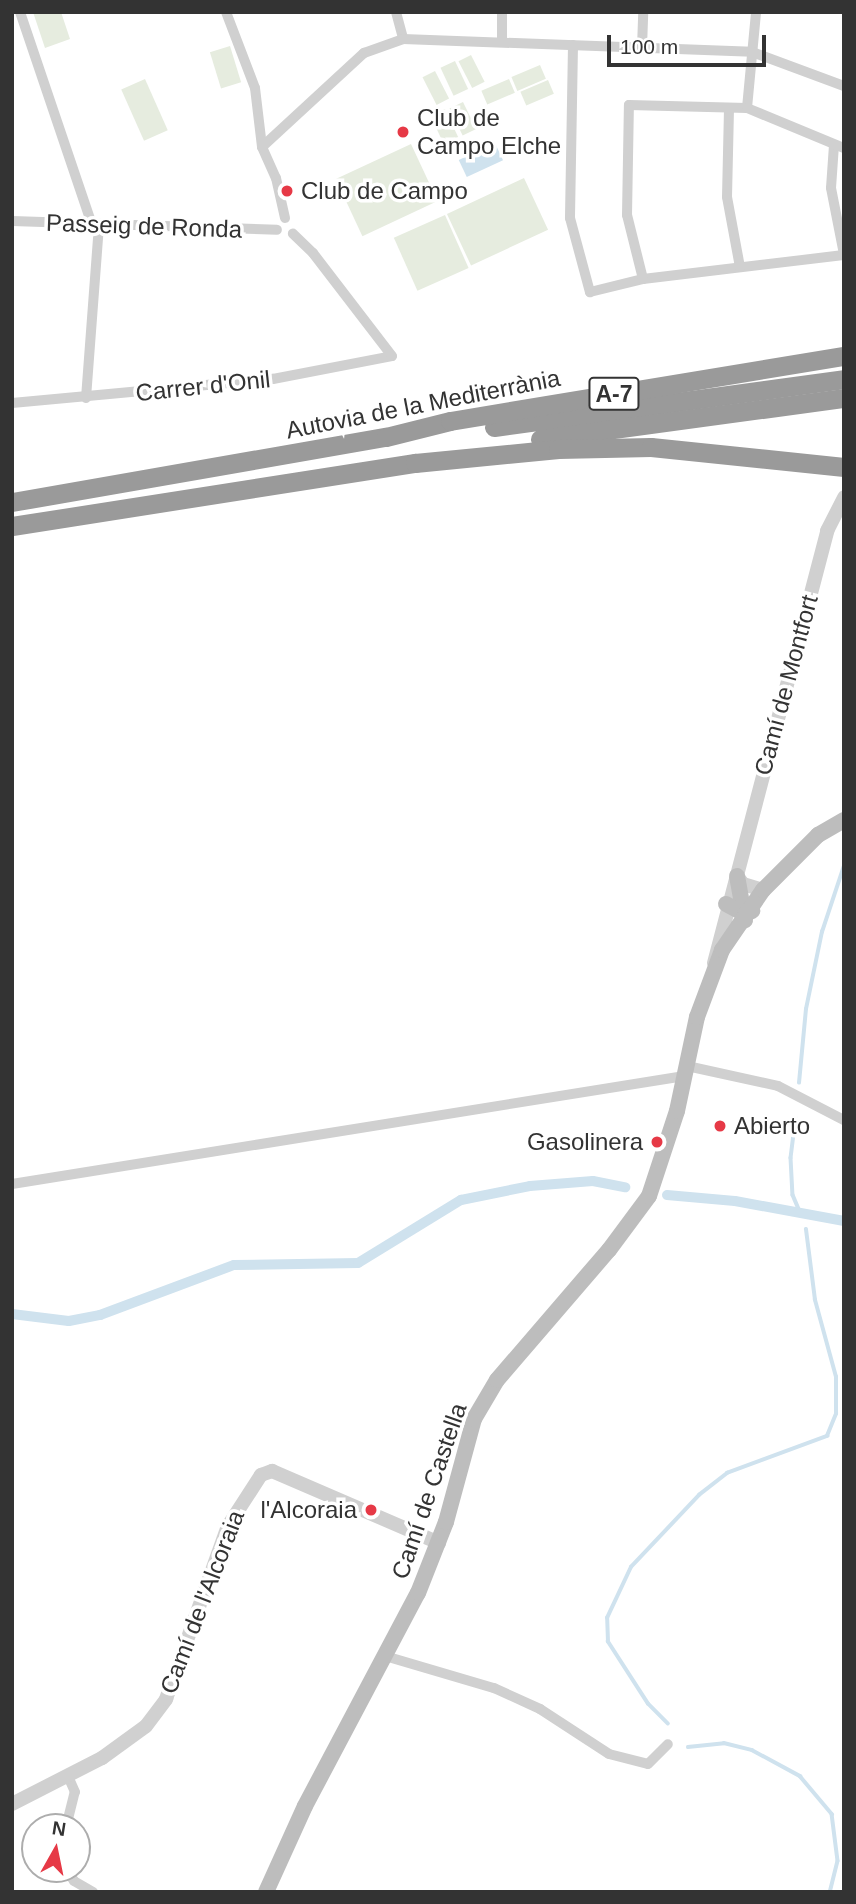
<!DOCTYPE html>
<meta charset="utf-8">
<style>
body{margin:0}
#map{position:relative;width:856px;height:1904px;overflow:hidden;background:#fff;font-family:Helvetica,sans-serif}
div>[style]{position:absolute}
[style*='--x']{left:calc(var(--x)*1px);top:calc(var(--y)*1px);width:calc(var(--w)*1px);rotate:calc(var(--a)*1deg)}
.green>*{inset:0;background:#e6ecdf;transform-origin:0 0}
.water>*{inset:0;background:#cfe2ee;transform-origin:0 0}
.stream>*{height:3.5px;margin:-1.75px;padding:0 1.75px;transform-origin:1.75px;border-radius:1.75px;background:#cfe2ee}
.canal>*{height:10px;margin:-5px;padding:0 5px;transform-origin:5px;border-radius:5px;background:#cfe2ee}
.minor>*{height:10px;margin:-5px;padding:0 5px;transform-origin:5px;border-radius:5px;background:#d0d0d0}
.tertiary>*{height:14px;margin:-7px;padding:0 7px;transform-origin:7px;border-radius:7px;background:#d0d0d0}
.secondary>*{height:16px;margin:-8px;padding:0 8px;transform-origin:8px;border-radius:8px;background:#bdbdbd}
.motorway>*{height:19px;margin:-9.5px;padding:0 9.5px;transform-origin:9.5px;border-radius:9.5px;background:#9a9a9a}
.dots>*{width:19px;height:19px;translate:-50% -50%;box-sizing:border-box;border:4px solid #fff;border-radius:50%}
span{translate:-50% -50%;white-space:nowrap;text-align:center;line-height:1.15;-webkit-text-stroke:7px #fff;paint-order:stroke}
.shield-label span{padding:2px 5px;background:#fff;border:2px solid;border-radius:5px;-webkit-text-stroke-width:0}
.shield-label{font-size:23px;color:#333;font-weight:700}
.poi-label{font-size:24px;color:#333}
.left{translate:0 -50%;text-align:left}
.right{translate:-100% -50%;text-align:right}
.street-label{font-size:24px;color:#333}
.frame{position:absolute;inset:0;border:14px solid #333;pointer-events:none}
.north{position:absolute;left:21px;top:1813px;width:70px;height:70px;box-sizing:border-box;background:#fff;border:2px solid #adadad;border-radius:50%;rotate:9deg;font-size:19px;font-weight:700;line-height:28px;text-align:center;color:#333}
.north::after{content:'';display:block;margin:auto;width:24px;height:32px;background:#e63946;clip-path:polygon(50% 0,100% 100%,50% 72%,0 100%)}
.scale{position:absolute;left:607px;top:35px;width:159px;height:32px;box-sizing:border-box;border:4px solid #333;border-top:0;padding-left:9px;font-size:21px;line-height:24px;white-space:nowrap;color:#333;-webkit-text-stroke:5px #fff;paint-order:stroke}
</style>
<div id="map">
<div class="green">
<i style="clip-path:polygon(33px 12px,61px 12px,70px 39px,45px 48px)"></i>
<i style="left:230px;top:46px;width:38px;height:21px;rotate:73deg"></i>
<i style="left:471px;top:55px;width:30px;height:14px;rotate:63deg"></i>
<i style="left:455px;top:61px;width:31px;height:16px;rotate:65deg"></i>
<i style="left:540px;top:65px;width:15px;height:31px;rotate:67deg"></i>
<i style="left:435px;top:71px;width:31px;height:14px;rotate:63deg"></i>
<i style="left:145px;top:79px;width:56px;height:26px;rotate:66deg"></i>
<i style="left:509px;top:79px;width:15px;height:30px;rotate:67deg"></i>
<i style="left:548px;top:80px;width:15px;height:30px;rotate:67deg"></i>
<i style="left:463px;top:102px;width:30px;height:15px;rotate:64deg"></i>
<i style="left:445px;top:109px;width:31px;height:16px;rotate:65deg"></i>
<i style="left:411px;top:144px;width:63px;height:83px;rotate:65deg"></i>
<i style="left:524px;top:178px;width:57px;height:85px;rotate:65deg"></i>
<i style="left:445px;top:215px;width:58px;height:56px;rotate:66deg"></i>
</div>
<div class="water">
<i style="left:495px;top:143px;width:19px;height:40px;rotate:65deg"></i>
</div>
<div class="stream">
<i style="--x:799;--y:1083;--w:74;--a:-84.6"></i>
<i style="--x:806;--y:1009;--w:79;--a:-78.3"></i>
<i style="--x:822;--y:932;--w:70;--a:-71.6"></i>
<i style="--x:796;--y:1118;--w:40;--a:97.1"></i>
<i style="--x:791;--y:1158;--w:37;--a:87"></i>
<i style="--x:793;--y:1195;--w:15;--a:67"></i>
<i style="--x:668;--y:1724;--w:28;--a:-135"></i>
<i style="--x:648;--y:1704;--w:74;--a:-122.8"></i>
<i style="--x:608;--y:1642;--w:24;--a:-92"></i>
<i style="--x:607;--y:1618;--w:56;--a:-64.8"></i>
<i style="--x:631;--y:1567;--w:99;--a:-46.6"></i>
<i style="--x:699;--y:1495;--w:36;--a:-38"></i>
<i style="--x:727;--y:1473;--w:107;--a:-20.3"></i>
<i style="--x:827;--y:1436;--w:24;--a:-68"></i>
<i style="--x:836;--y:1414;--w:37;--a:-90"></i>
<i style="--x:836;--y:1377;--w:80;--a:-105.3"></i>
<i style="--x:815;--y:1300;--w:71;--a:-97.3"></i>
<i style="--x:688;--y:1747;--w:36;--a:-6"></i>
<i style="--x:724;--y:1743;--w:29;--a:14"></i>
<i style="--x:752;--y:1750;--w:55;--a:28.4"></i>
<i style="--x:800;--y:1776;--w:50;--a:49.9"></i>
<i style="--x:832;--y:1814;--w:47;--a:82.7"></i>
<i style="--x:838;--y:1861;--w:32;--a:104"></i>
</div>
<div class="canal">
<i style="--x:667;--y:1195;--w:68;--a:5"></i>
<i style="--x:735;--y:1201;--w:111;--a:10.4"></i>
<i style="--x:12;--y:1314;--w:57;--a:7"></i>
<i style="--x:69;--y:1321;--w:32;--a:-11"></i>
<i style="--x:100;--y:1315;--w:143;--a:-20.5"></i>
<i style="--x:234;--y:1265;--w:124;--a:-0.9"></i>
<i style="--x:358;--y:1263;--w:121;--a:-31.5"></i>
<i style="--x:461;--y:1200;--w:70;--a:-11.5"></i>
<i style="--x:530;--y:1186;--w:63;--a:-4.5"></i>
<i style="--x:593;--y:1181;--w:33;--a:11"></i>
</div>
<div class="minor">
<i style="--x:20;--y:12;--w:225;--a:71.3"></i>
<i style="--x:226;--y:12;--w:81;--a:69.1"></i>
<i style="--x:255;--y:88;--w:59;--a:83.2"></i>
<i style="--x:262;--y:147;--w:34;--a:66"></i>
<i style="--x:276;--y:178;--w:41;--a:77.3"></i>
<i style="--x:396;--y:12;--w:28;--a:75"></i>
<i style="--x:502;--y:40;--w:28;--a:-90"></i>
<i style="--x:573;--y:45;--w:173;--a:91"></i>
<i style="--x:570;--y:218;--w:77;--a:74.9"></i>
<i style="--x:590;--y:292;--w:55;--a:-13.8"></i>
<i style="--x:643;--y:279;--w:202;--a:-6.8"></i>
<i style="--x:642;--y:48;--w:36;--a:-88"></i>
<i style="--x:747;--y:108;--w:96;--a:-84.6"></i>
<i style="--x:729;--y:109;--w:88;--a:91.3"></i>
<i style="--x:727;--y:197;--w:71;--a:79.5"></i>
<i style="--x:834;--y:145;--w:43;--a:94"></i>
<i style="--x:831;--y:188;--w:67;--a:78.9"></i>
<i style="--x:262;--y:147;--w:139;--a:-42.7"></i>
<i style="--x:364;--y:53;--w:41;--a:-19.7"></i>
<i style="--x:403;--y:39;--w:349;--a:2.1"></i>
<i style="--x:752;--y:52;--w:98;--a:20.3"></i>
<i style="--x:12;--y:221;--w:265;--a:1.9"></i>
<i style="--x:643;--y:279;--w:66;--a:-104"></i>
<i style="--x:627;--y:215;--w:110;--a:-89"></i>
<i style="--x:629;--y:105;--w:118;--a:1.5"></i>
<i style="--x:747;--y:108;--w:105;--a:22.4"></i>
<i style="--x:86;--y:398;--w:173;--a:-85.7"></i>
<i style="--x:12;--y:403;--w:262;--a:-5.3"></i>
<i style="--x:273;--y:379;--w:121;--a:-10.9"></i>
<i style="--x:392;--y:356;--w:130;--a:-127.5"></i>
<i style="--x:313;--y:253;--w:28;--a:-136"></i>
<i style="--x:687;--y:1066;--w:93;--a:12.4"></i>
<i style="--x:778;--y:1086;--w:74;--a:27.3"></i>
<i style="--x:12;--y:1184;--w:681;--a:-9.13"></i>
<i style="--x:385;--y:1656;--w:114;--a:16.4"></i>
<i style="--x:494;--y:1688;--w:51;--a:24.5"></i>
<i style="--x:540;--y:1709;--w:82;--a:33.1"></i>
<i style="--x:609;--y:1754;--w:40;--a:14.4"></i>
<i style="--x:648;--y:1764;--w:28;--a:-45"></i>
<i style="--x:66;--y:1827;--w:36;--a:-76"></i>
<i style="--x:75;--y:1792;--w:17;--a:-114"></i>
<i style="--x:66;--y:1869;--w:14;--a:56"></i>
<i style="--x:74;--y:1881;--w:22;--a:30"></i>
</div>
<div class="tertiary">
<i style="--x:737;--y:876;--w:10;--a:53"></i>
<i style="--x:743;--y:884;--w:21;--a:17"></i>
<i style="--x:714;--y:963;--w:447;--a:-75.3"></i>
<i style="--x:827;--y:531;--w:38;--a:-63"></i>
<i style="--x:12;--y:1804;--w:101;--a:-27.1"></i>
<i style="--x:102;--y:1758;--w:54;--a:-36"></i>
<i style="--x:146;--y:1726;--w:34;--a:-53"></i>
<i style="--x:166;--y:1699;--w:184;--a:-70.3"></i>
<i style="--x:228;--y:1526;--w:61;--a:-57.1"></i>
<i style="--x:261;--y:1475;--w:12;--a:-20"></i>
<i style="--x:272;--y:1471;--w:182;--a:23.3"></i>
</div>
<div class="secondary">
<i style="--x:737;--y:876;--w:45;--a:79.7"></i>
<i style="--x:726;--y:904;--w:21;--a:28"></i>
<i style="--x:745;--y:914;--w:8;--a:-23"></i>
<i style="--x:266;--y:1892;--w:94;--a:-65.6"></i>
<i style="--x:305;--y:1806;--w:241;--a:-62.1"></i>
<i style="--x:418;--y:1593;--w:76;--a:-68.5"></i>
<i style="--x:446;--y:1522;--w:107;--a:-74.8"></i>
<i style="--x:474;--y:1419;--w:45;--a:-59.5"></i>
<i style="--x:497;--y:1380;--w:172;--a:-49.3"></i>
<i style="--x:609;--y:1250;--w:67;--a:-53.5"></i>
<i style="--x:649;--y:1196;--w:89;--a:-71.8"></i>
<i style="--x:677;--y:1111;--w:96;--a:-78"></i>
<i style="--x:697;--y:1017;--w:72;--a:-69.5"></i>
<i style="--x:722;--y:950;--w:73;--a:-55.7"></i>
<i style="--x:763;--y:890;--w:78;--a:-45"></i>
<i style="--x:818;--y:835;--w:30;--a:-30"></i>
</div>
<div class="motorway">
<i style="--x:494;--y:427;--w:353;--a:-7.8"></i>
<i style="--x:540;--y:439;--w:307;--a:-7.7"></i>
<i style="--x:12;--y:502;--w:380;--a:-9.9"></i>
<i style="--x:386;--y:437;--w:66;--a:-14"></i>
<i style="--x:450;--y:421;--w:399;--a:-9.4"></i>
<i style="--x:12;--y:526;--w:408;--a:-8.9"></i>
<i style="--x:415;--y:463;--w:144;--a:-5.6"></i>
<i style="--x:558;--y:449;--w:93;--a:-1.2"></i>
<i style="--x:651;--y:447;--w:194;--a:5.9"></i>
</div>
<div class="dots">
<i style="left:403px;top:132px;background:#e63946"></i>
<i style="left:287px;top:191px;background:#e63946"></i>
<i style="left:720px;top:1126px;background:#e63946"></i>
<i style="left:657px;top:1142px;background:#e63946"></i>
<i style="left:371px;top:1510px;background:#e63946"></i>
</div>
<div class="shield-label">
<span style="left:614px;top:394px">A-7</span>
</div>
<div class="poi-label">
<span class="left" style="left:417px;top:132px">Club de<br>Campo Elche</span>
<span class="left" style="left:301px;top:191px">Club de Campo</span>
<span class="left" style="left:734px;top:1126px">Abierto</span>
<span class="right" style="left:643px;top:1142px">Gasolinera</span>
<span class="right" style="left:357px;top:1510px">l'Alcoraia</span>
</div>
<div class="street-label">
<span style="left:144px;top:226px;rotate:2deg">Passeig de Ronda</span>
<span style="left:203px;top:386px;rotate:-6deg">Carrer d'Onil</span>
<span style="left:423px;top:404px;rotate:-11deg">Autovia de la Mediterrània</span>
<span style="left:786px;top:685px;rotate:-75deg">Camí de Montfort</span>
<span style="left:429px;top:1491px;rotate:-71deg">Camí de Castella</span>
<span style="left:202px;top:1602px;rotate:-69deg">Camí de l'Alcoraia</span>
</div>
<div class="frame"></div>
<div class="north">N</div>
<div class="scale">100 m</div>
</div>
